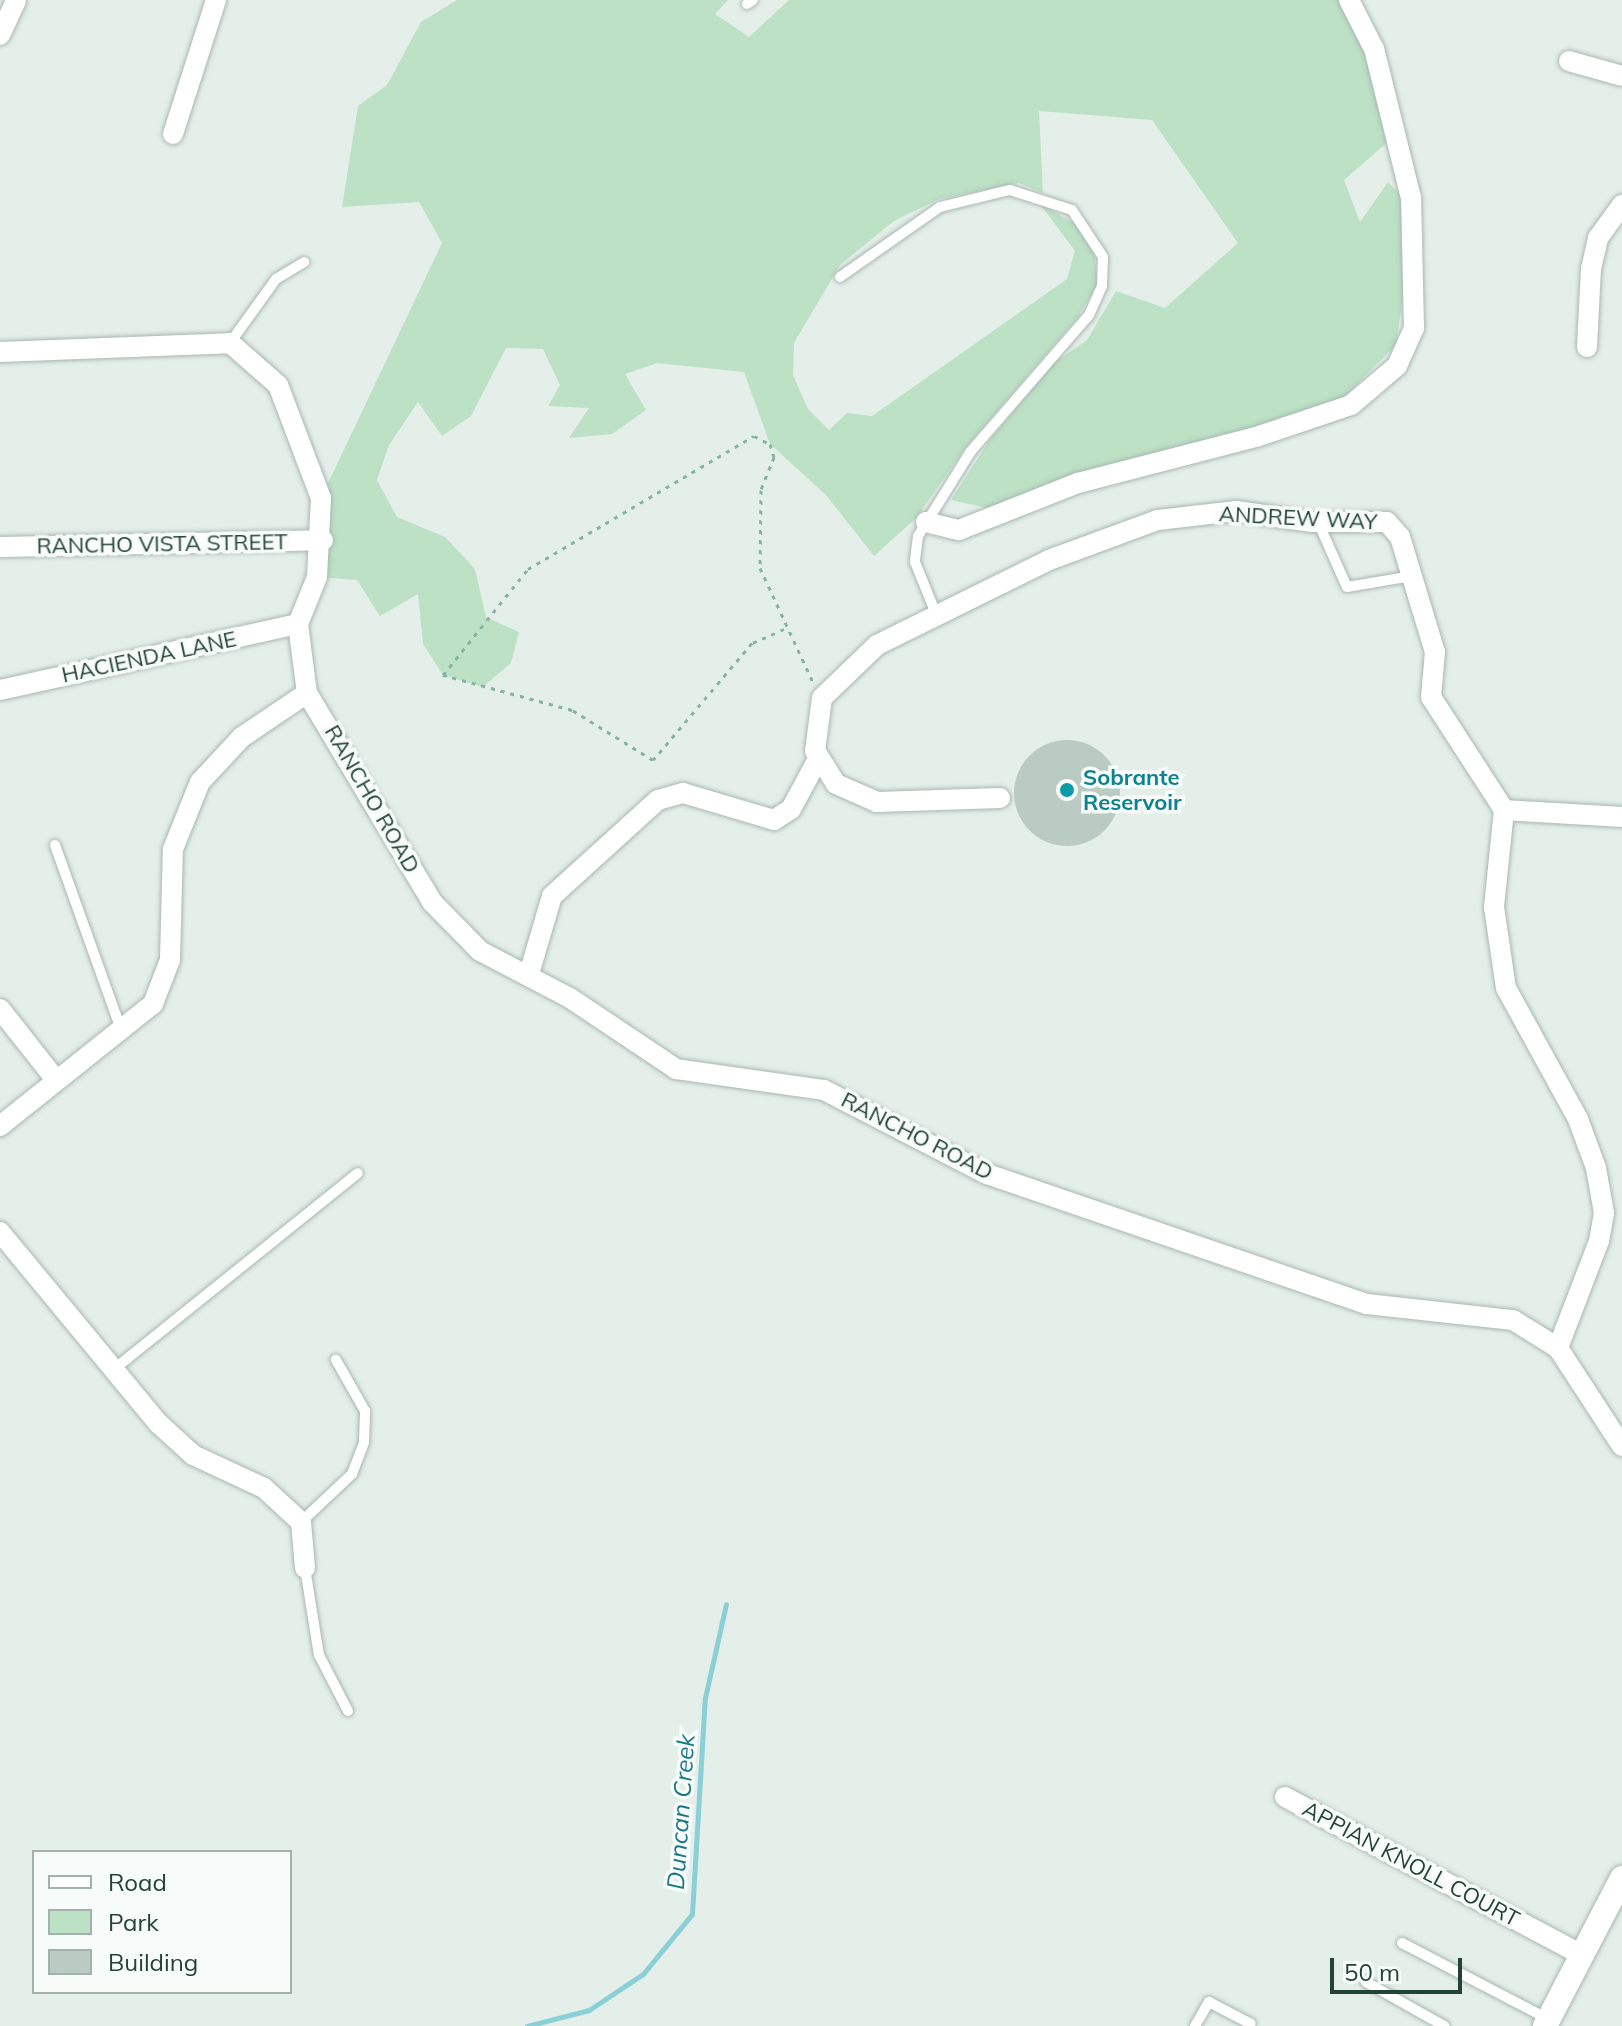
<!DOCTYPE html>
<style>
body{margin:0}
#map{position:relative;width:1622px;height:2026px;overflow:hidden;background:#e5efea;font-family:Mulish,sans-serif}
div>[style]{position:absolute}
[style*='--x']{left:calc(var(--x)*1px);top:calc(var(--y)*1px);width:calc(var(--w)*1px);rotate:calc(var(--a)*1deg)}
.green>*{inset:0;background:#bde1c5}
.stream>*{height:5px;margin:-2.5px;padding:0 2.5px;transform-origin:2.5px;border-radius:2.5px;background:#8bcfd7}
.building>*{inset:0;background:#bacbc3}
.round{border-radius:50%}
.path>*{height:3px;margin-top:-1.5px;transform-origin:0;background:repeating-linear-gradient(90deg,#84b5a3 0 4px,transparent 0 10px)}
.roads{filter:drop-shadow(0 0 2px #a7b8b1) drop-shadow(0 0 2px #a7b8b1)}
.lane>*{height:10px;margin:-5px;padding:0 5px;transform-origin:5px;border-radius:5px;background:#fff}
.street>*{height:20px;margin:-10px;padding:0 10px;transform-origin:10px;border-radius:10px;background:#fff}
.secondary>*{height:24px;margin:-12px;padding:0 12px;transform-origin:12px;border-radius:12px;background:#fff}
.dots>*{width:22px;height:22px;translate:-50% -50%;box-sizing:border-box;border:4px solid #f7fbf9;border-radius:50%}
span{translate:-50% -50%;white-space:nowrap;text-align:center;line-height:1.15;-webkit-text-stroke:7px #f7fbf9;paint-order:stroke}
.street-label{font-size:22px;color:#234339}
.culture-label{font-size:22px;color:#0d838f;font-weight:700}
.left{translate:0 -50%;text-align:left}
.water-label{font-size:24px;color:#177885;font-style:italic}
.legend{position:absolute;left:32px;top:1850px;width:260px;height:144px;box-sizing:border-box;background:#f7fbf9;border:2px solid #a2b1ac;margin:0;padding:10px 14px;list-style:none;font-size:24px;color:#234339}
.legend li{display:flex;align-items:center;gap:16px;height:40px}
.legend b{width:40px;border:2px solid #a2b1ac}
.scale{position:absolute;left:1330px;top:1958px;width:132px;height:36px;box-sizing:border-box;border:4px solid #234339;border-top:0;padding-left:10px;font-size:24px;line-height:28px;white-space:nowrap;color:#234339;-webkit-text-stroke:6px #f7fbf9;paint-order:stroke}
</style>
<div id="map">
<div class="green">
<i style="clip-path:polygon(457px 0,728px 0,715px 14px,749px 37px,789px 0,1340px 0,1363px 45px,1389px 141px,1344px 180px,1360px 222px,1388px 182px,1400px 194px,1407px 268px,1396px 345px,1340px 401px,992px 509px,951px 500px,989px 441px,1054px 363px,1087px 340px,1116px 291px,1165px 308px,1238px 243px,1152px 120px,1039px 111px,1043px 193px,1019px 183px,939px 199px,894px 221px,840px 265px,794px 343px,793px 375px,808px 409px,829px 430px,847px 413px,872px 416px,1067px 279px,1075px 251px,1040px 204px,1076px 224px,1094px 251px,1098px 284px,1078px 317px,966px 447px,916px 518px,874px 556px,826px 495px,770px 444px,744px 372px,657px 363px,625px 374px,646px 410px,612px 434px,569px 438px,589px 408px,548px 406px,560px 385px,543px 349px,506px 348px,471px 416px,442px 436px,418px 402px,389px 445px,377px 480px,397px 517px,445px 537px,475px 569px,486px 617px,519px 632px,511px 663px,483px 687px,443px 675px,423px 644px,418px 594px,380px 616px,357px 580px,317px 577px,321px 498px,442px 243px,419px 202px,342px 207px,358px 106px,387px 85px,421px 22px)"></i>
</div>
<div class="stream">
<i style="--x:527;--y:2026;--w:64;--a:-14.5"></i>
<i style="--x:589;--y:2010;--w:65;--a:-33.7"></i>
<i style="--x:643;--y:1974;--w:77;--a:-50.8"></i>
<i style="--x:692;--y:1914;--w:216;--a:-86.6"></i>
<i style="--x:705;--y:1698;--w:96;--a:-77.4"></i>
</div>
<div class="building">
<i class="round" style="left:1014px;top:740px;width:106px;height:106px"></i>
</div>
<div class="path">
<i style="--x:784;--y:629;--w:35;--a:156"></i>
<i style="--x:752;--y:643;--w:153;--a:130.2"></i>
<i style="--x:653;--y:760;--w:95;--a:-148.3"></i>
<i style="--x:572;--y:710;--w:134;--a:-164.8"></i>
<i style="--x:443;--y:675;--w:136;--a:-51.3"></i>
<i style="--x:528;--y:569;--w:262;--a:-30.5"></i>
<i style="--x:754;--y:436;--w:18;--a:27"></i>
<i style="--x:770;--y:444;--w:14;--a:73"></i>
<i style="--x:774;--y:457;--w:35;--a:112"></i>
<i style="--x:761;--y:490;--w:78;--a:90.7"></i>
<i style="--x:760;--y:568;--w:126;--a:65.1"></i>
</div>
<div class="roads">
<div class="lane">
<i style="--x:747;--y:4;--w:7;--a:-34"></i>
<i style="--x:840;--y:277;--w:122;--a:-35"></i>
<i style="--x:940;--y:207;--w:72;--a:-13.7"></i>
<i style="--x:1010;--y:190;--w:65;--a:17.9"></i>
<i style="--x:1072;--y:210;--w:56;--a:56.6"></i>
<i style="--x:1103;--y:257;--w:29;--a:92"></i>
<i style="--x:1102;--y:286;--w:32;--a:114"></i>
<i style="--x:1089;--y:315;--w:180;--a:130.9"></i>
<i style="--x:971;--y:451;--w:100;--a:121.9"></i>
<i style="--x:918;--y:536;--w:26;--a:97"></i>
<i style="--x:915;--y:562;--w:56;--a:68"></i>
<i style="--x:230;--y:343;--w:79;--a:-54.3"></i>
<i style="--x:276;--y:279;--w:33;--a:-31"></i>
<i style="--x:1318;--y:522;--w:71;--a:66"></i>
<i style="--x:1347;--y:587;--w:67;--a:-9.5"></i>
<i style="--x:55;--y:845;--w:195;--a:70.3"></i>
<i style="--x:113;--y:1370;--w:314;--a:-38.8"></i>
<i style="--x:301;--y:1522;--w:70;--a:-43.3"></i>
<i style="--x:352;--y:1474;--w:34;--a:-69"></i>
<i style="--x:364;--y:1442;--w:31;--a:-88"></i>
<i style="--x:365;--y:1411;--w:59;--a:-119.6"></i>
<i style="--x:305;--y:1568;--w:88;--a:80.9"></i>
<i style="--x:319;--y:1655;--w:63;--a:62.6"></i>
<i style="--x:1402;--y:1943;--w:165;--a:27.5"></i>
<i style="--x:1366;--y:1982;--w:90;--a:29.4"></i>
<i style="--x:1195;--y:2026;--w:28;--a:-60"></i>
<i style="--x:1209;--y:2002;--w:47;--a:27.6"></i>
</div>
<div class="street">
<i style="--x:0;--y:35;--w:38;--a:-65"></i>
<i style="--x:1569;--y:61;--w:55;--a:15.8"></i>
<i style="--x:173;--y:134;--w:141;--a:-72.2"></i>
<i style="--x:1587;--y:347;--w:78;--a:-87.1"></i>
<i style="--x:1591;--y:269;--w:32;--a:-77"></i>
<i style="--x:1598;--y:238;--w:41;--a:-54"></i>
<i style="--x:0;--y:352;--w:230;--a:-2.2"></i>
<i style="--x:230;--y:343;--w:64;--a:41.2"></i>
<i style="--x:278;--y:385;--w:121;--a:69.2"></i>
<i style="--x:321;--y:498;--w:79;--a:92.9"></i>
<i style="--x:317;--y:577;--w:51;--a:112"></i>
<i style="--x:298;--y:624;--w:70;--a:82.6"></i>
<i style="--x:307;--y:693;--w:244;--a:59.1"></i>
<i style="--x:432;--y:902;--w:69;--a:45.6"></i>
<i style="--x:480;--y:951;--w:102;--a:27.6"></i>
<i style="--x:570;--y:998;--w:128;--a:33.8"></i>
<i style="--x:676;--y:1069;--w:149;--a:8.1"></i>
<i style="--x:824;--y:1090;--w:183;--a:27.3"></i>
<i style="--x:987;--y:1174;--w:402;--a:18.9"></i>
<i style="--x:1367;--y:1304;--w:147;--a:6.3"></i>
<i style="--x:1513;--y:1320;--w:53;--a:31.9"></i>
<i style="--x:1558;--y:1348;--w:117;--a:56.9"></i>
<i style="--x:926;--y:522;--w:34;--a:14"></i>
<i style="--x:959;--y:530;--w:128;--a:-21.6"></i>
<i style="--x:1078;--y:483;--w:184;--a:-14.5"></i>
<i style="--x:1256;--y:437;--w:100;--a:-18.6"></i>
<i style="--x:1351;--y:405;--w:60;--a:-40.3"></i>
<i style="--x:1397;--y:366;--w:42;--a:-65.9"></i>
<i style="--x:1414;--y:328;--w:130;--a:-91.3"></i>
<i style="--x:1411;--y:198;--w:154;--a:-103.9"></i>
<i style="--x:1374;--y:49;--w:55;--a:-117"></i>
<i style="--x:0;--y:547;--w:323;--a:-1.2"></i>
<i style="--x:0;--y:690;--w:305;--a:-12.5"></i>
<i style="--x:1000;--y:798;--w:123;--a:178.1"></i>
<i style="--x:877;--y:802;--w:45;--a:-156.3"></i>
<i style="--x:836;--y:784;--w:39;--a:-122"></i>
<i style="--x:815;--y:751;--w:53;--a:-82.5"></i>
<i style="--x:822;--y:698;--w:76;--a:-43.9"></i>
<i style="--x:877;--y:645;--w:192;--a:-26.3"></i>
<i style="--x:1049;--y:560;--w:116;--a:-20.2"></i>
<i style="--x:1158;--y:520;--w:79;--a:-6.6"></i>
<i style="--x:1236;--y:511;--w:77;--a:8.2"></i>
<i style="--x:1312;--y:522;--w:75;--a:0"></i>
<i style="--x:1387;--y:522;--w:20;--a:49"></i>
<i style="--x:1400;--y:537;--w:120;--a:73.1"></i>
<i style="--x:1435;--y:652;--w:45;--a:95.1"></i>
<i style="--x:1431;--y:697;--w:135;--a:57.1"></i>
<i style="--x:1504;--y:810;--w:98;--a:95.9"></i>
<i style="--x:1494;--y:907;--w:82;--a:81.6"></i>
<i style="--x:1506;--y:988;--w:149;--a:61.2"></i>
<i style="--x:1578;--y:1119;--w:52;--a:69.8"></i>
<i style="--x:1596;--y:1168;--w:46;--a:79.9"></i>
<i style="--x:1604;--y:1213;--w:28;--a:100"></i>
<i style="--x:1599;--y:1241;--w:115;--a:111"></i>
<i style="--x:1504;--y:810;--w:118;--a:3.4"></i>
<i style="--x:529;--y:974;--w:81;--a:-73.6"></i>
<i style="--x:552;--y:896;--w:143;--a:-42.2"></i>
<i style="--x:658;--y:800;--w:26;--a:-16"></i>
<i style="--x:683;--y:793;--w:95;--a:16.5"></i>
<i style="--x:774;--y:820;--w:20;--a:-33"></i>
<i style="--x:791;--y:809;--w:57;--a:-61.6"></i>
<i style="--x:0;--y:1009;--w:90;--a:51.7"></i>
<i style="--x:0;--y:1126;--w:196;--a:-38.6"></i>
<i style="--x:153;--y:1004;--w:47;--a:-68.9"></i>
<i style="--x:170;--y:960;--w:111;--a:-88.5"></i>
<i style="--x:173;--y:849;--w:72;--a:-68.1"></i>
<i style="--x:200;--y:782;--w:62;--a:-47"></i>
<i style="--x:242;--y:737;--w:78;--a:-34.1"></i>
<i style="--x:0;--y:1232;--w:248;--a:50.4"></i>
<i style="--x:158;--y:1423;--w:47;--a:42.4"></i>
<i style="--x:193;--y:1455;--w:78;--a:24.9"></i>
<i style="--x:264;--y:1488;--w:50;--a:42.6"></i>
<i style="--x:301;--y:1522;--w:46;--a:85"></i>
<i style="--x:1285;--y:1797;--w:334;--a:28"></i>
</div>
<div class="secondary">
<i style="--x:1545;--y:2026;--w:167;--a:-62.5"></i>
</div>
</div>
<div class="dots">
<i style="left:1067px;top:790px;background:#0f9aa8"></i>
</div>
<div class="street-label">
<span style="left:1298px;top:518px;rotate:3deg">ANDREW WAY</span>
<span style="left:162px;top:544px;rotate:-1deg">RANCHO VISTA STREET</span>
<span style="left:149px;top:657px;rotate:-12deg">HACIENDA LANE</span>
<span style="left:372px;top:799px;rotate:60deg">RANCHO ROAD</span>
<span style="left:917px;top:1136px;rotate:27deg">RANCHO ROAD</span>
<span style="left:1411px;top:1864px;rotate:28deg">APPIAN KNOLL COURT</span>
</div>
<div class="culture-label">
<span class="left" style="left:1083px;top:790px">Sobrante<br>Reservoir</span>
</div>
<div class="water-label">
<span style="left:681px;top:1812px;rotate:-86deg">Duncan Creek</span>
</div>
<ul class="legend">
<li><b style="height:10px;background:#fff"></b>Road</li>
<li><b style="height:22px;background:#bde1c5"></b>Park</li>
<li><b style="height:22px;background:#bacbc3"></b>Building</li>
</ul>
<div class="scale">50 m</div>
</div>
